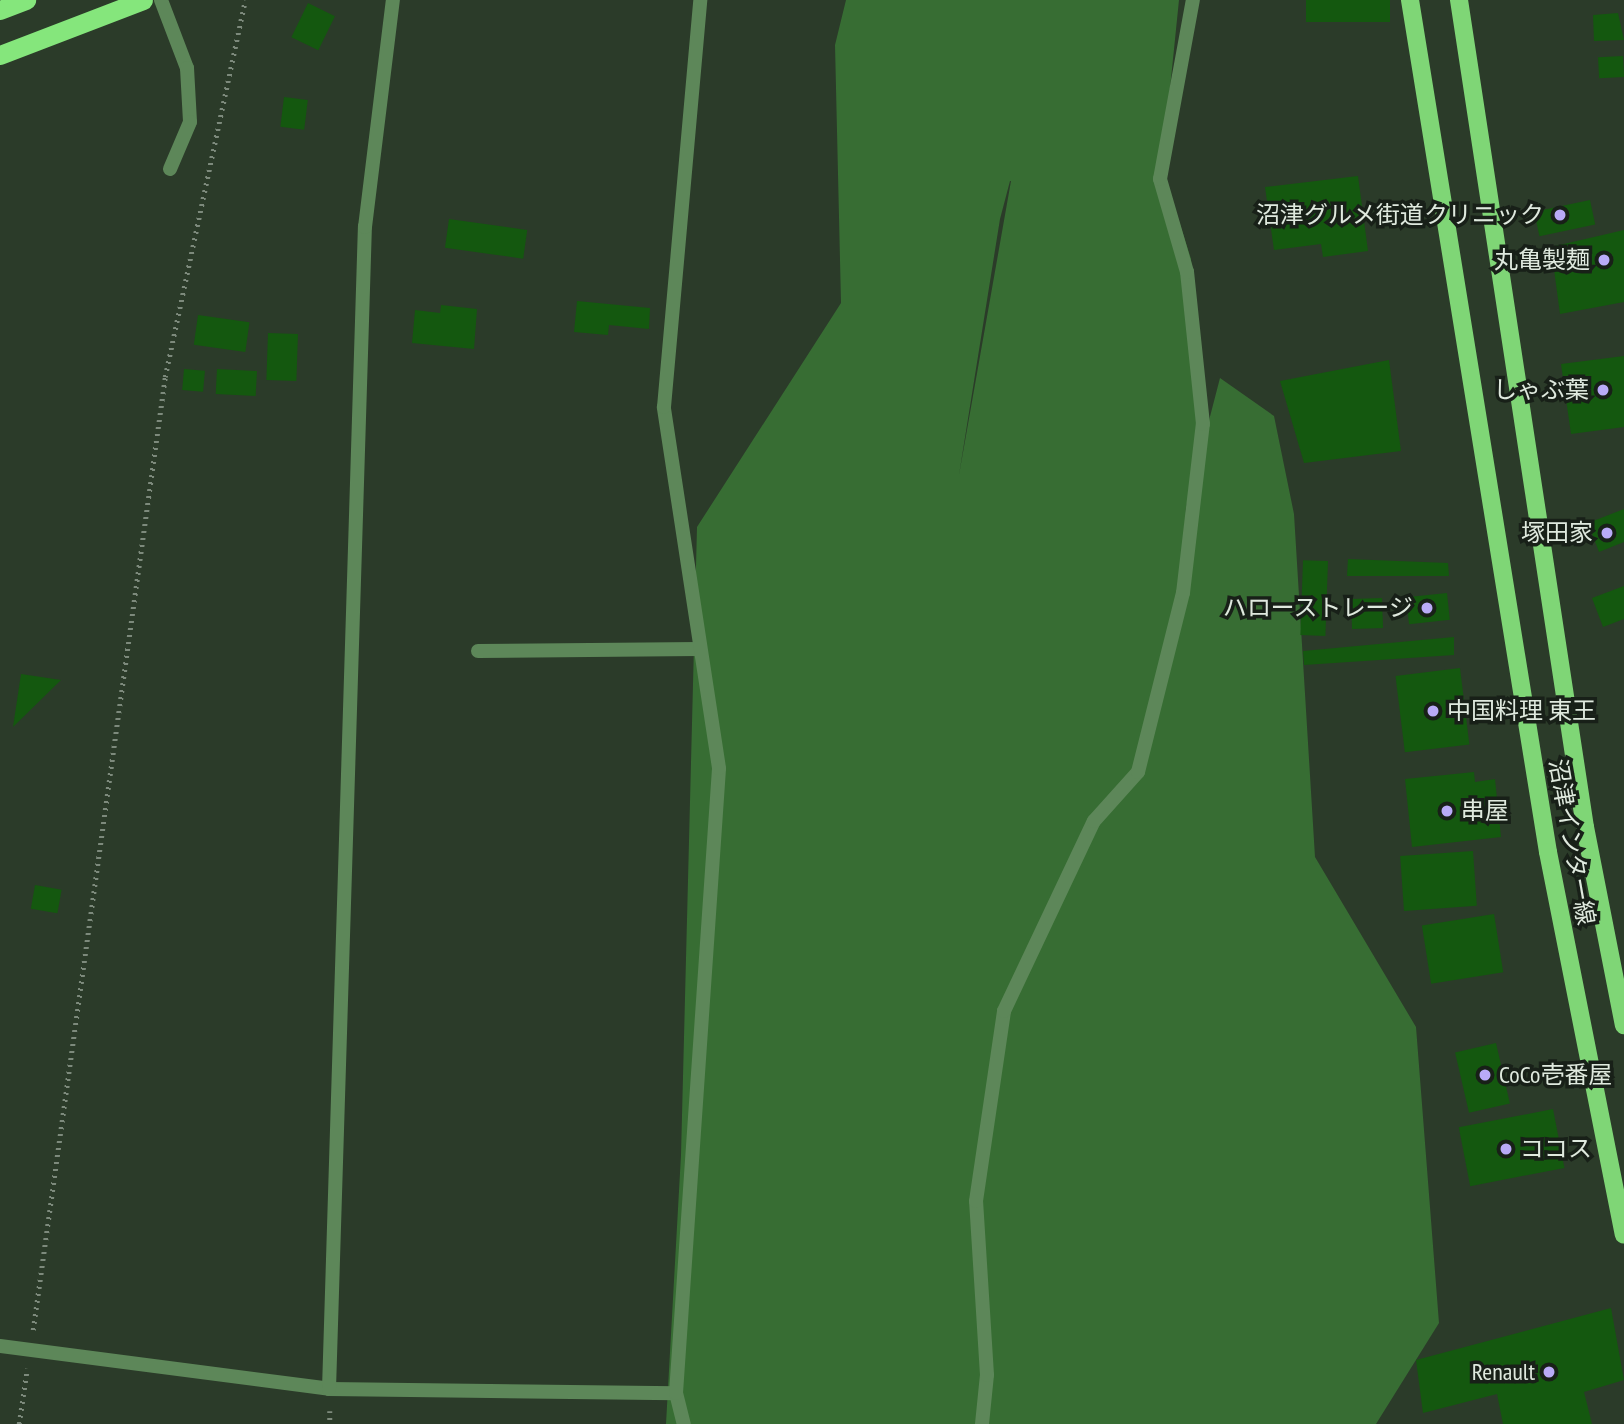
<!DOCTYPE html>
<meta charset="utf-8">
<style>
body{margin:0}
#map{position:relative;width:1624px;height:1424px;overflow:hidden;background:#2b3b29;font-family:"PT Sans Narrow","Noto Sans JP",sans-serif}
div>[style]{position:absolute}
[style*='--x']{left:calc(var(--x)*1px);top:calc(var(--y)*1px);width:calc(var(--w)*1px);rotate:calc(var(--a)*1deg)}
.green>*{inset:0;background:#376d33}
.building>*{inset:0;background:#14580f;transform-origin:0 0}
.path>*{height:4.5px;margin-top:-2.25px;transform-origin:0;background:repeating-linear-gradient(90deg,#7d8a7c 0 2px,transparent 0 7px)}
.service>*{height:14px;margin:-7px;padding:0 7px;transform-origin:7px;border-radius:7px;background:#5d8759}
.minor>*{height:14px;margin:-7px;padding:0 7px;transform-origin:7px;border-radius:7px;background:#5d8759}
.primary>*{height:18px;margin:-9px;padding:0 9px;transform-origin:9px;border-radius:9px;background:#7fd676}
.trunk>*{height:19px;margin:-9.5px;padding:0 9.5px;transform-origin:9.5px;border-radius:9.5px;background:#85e67c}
.dots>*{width:19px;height:19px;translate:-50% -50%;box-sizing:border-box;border:4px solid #182018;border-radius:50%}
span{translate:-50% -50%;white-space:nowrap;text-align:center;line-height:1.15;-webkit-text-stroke:7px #182018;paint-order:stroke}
.poi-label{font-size:24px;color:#dfe9de}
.right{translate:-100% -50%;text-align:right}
.left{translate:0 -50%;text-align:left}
.street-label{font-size:24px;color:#dfe9de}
</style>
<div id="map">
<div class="green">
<i style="clip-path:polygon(evenodd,846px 0,1179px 0,1162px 167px,1191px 259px,1203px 424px,1185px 513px,1220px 378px,1274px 416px,1294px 514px,1315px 857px,1416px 1027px,1439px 1323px,1376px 1424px,666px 1424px,681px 1155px,697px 527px,841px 303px,835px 45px,846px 0,1010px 181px,1011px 181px,959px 475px,1000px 219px,1010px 181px)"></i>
</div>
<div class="building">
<i style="left:1306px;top:0;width:84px;height:22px"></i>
<i style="left:308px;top:3px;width:30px;height:38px;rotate:26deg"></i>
<i style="clip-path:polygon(1618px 13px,1624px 40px,1594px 41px,1593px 15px)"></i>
<i style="left:1623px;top:56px;width:21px;height:25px;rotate:87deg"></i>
<i style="left:284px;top:97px;width:24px;height:30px;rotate:7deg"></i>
<i style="clip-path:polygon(1358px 176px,1368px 251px,1323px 257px,1321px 244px,1274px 250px,1265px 187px)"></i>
<i style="left:1590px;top:200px;width:25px;height:57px;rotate:78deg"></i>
<i style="left:449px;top:219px;width:79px;height:29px;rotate:8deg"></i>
<i style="clip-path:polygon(1624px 230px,1624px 302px,1560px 314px,1551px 247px)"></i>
<i style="clip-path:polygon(577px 301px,650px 308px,649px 329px,609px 325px,608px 335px,574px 332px)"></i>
<i style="clip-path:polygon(441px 305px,477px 309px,474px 349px,412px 343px,415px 310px,440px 313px)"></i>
<i style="left:198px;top:315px;width:52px;height:30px;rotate:8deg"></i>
<i style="left:268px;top:333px;width:30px;height:47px;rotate:2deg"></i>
<i style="clip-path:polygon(1624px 356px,1624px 427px,1571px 434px,1561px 364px)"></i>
<i style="clip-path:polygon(1389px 360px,1401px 451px,1304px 463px,1280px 381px)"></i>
<i style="left:184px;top:369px;width:21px;height:21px;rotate:5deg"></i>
<i style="left:217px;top:369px;width:40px;height:25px;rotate:3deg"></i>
<i style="clip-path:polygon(1624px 509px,1624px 542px,1599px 552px,1588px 523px)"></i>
<i style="clip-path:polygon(1348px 559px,1448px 563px,1449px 576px,1347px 576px)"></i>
<i style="left:1328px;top:561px;width:75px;height:25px;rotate:92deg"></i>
<i style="clip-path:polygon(1624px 586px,1624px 619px,1603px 627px,1592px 598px)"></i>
<i style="left:1447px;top:593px;width:27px;height:41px;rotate:84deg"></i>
<i style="left:1382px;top:598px;width:30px;height:31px;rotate:88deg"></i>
<i style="clip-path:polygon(1454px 637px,1454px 655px,1304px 665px,1303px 651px)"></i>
<i style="left:1460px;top:668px;width:77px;height:65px;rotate:83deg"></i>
<i style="clip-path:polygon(21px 674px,61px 680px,13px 727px)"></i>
<i style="clip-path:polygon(1474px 772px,1475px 782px,1495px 779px,1501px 837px,1412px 847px,1405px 779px)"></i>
<i style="left:1473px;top:851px;width:55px;height:73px;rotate:86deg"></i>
<i style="left:35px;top:885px;width:27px;height:24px;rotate:10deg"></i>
<i style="left:1494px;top:914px;width:59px;height:73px;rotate:81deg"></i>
<i style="left:1496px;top:1043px;width:62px;height:42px;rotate:77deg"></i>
<i style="left:1553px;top:1109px;width:60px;height:96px;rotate:79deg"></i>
<i style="clip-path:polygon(1611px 1308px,1624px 1380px,1584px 1392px,1592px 1424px,1503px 1424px,1497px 1394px,1423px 1413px,1416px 1360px)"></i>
</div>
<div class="path">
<i style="--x:33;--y:1330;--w:962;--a:-82.11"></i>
<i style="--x:165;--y:377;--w:385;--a:-78"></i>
<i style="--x:330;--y:1411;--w:13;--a:90"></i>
<i style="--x:19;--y:1424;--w:56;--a:-81.7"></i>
</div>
<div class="service">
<i style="--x:161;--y:0;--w:73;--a:69.1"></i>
<i style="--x:187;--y:68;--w:54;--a:86.8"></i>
<i style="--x:190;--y:122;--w:51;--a:113.1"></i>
</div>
<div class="minor">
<i style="--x:478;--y:651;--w:221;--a:-0.5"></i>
<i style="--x:0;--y:1346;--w:332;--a:7.4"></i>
<i style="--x:329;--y:1389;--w:347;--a:0.7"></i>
<i style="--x:676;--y:1393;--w:32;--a:76"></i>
<i style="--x:329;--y:1389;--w:1163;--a:-88.23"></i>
<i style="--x:365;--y:227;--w:229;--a:-83"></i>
<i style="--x:676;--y:1393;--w:626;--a:-86.06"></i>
<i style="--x:719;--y:768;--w:365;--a:-98.7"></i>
<i style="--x:664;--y:407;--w:409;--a:-84.9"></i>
<i style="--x:982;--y:1424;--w:49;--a:-84.2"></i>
<i style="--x:987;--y:1375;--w:174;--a:-93.6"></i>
<i style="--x:976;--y:1201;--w:192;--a:-81.6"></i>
<i style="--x:1004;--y:1011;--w:210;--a:-64.7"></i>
<i style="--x:1094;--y:821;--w:66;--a:-48.1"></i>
<i style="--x:1138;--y:772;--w:185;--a:-75.9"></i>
<i style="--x:1183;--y:593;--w:170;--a:-83.3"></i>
<i style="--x:1203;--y:424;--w:153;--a:-96"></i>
<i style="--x:1187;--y:272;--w:97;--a:-106.2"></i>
<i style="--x:1160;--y:179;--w:182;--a:-79.6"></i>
</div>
<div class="primary">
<i style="--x:1410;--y:0;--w:863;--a:80.8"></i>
<i style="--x:1548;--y:852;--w:390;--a:78.8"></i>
<i style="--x:1459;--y:0;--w:837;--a:81.34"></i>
<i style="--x:1585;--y:827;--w:202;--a:78.9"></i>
</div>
<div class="trunk">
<i style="--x:0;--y:10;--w:28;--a:-21"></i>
<i style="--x:0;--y:55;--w:153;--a:-21"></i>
</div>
<div class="dots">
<i style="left:1560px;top:215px;background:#b9abf7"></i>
<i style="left:1604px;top:260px;background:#b9abf7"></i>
<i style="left:1603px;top:390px;background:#b9abf7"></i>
<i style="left:1607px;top:533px;background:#b9abf7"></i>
<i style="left:1427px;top:608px;background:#b9abf7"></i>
<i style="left:1433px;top:711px;background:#b9abf7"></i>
<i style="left:1447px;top:811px;background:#b9abf7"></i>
<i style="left:1485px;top:1075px;background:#b9abf7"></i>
<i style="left:1506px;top:1149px;background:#b9abf7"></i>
<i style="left:1549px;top:1372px;background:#b9abf7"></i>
</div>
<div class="poi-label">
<span class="right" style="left:1544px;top:215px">沼津グルメ街道クリニック</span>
<span class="right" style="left:1590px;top:260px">丸亀製麺</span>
<span class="right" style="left:1589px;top:390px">しゃぶ葉</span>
<span class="right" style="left:1593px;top:533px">塚田家</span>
<span class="right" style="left:1413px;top:608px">ハローストレージ</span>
<span class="left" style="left:1447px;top:711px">中国料理 東王</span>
<span class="left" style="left:1461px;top:811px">串屋</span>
<span class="left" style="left:1499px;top:1075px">CoCo壱番屋</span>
<span class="left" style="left:1520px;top:1149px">ココス</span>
<span class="right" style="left:1535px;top:1372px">Renault</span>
</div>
<div class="street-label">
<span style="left:1572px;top:842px;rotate:80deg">沼津インター線</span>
</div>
</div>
